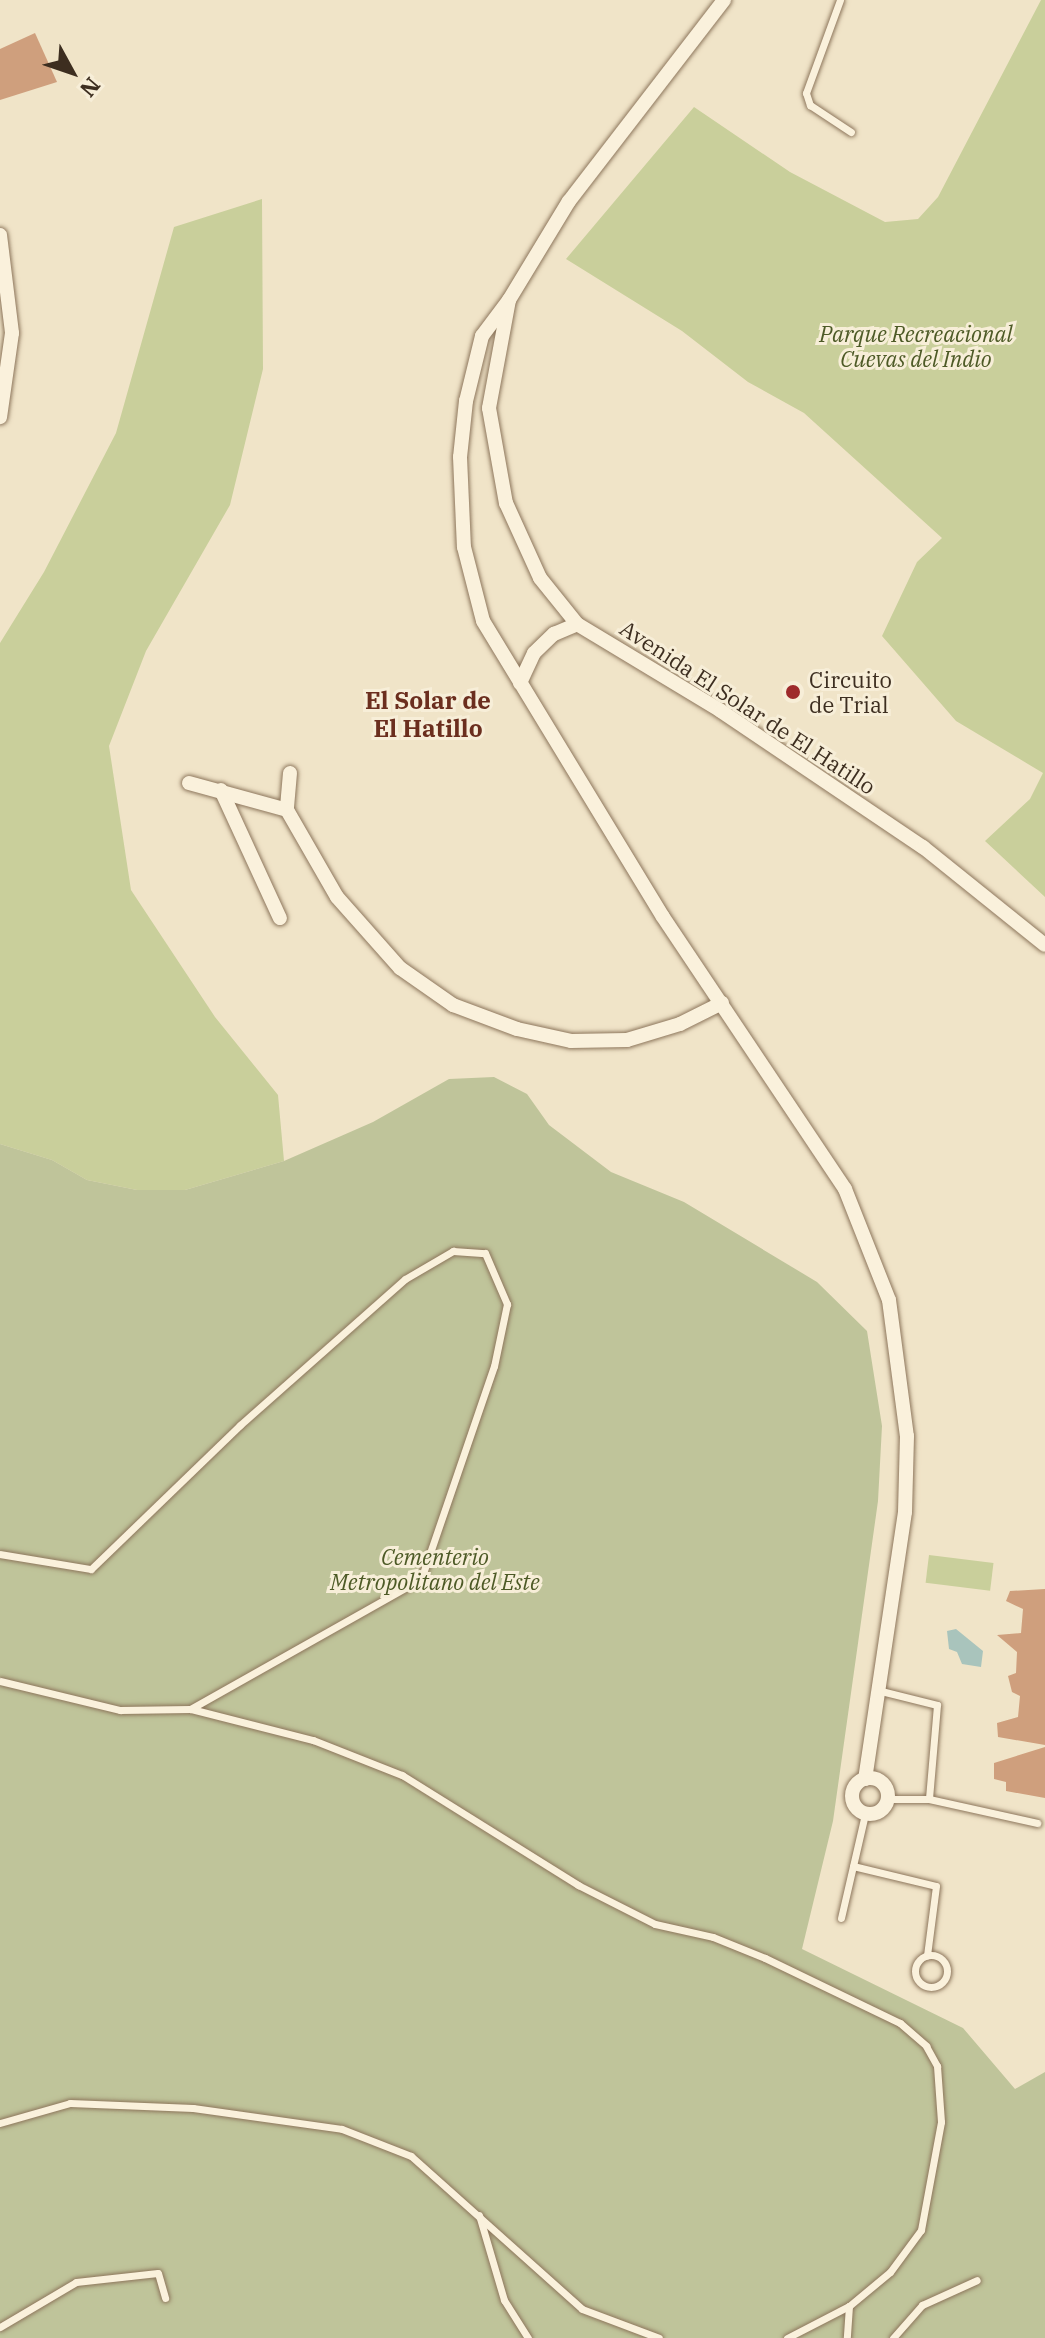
<!DOCTYPE html>
<style>
body{margin:0}
#map{position:relative;width:1045px;height:2338px;overflow:hidden;background:#f0e4c8;font-family:"IBM Plex Serif",serif}
div>[style]{position:absolute}
[style*='--x']{left:calc(var(--x)*1px);top:calc(var(--y)*1px);width:calc(var(--w)*1px);rotate:calc(var(--a)*1deg)}
.green>*{inset:0;background:#c9cf9b;transform-origin:0 0}
.cemetery>*{inset:0;background:#bfc49a}
.water>*{inset:0;background:#a9c4bc}
.building>*{inset:0;background:#cf9f7d}
.roads{filter:drop-shadow(0 0 2px #8d765c) drop-shadow(0 0 2px #8d765c)}
.lane>*{height:7px;margin:-3.5px;padding:0 3.5px;transform-origin:3.5px;border-radius:3.5px;background:#faf1dc}
.lane>.ring{margin:-3.5px;padding:0;box-sizing:content-box;background:none;border:7px solid #faf1dc;border-radius:50%}
.street>*{height:14px;margin:-7px;padding:0 7px;transform-origin:7px;border-radius:7px;background:#faf1dc}
.street>.ring{margin:-7px;padding:0;box-sizing:content-box;background:none;border:14px solid #faf1dc;border-radius:50%}
.dots>*{width:22px;height:22px;translate:-50% -50%;box-sizing:border-box;border:4px solid #f7eed8;border-radius:50%}
span{translate:-50% -50%;white-space:nowrap;text-align:center;line-height:1.15;-webkit-text-stroke:6px #f7eed8;paint-order:stroke}
.park-label{font-size:22px;color:#4d5a26;font-style:italic}
.poi-label{font-size:22px;color:#3d2e20}
.left{translate:0 -50%;text-align:left}
.street-label{font-size:22px;color:#3d2e20}
.neighbourhood-label{font-size:24px;color:#6b2e1e;font-weight:700}
.north{position:absolute;left:32px;top:32px;width:80px;height:80px;-webkit-text-stroke:6px #f7eed8;paint-order:stroke;rotate:130deg;font-size:22px;font-weight:700;line-height:32px;text-align:center;color:#3d2e20}
.north::after{content:'';display:block;margin:auto;width:28px;height:36px;background:#3d2e20;clip-path:polygon(50% 0,100% 100%,50% 72%,0 100%)}
</style>
<div id="map">
<div class="green">
<i style="clip-path:polygon(1041px 0,1045px 0,1045px 897px,985px 841px,1030px 799px,1043px 773px,956px 721px,882px 636px,917px 562px,942px 538px,804px 413px,748px 382px,682px 331px,566px 259px,694px 107px,790px 172px,885px 222px,918px 219px,938px 197px)"></i>
<i style="clip-path:polygon(262px 199px,263px 369px,230px 505px,146px 651px,109px 746px,131px 890px,215px 1017px,278px 1095px,284px 1161px,185px 1190px,137px 1190px,87px 1180px,52px 1160px,0 1144px,0 643px,44px 572px,116px 433px,174px 227px)"></i>
<i style="left:929px;top:1555px;width:65px;height:28px;rotate:7deg"></i>
</div>
<div class="cemetery">
<i style="clip-path:polygon(494px 1077px,527px 1094px,549px 1125px,611px 1172px,684px 1202px,817px 1282px,867px 1331px,882px 1426px,878px 1501px,833px 1821px,802px 1949px,963px 2028px,1015px 2089px,1045px 2072px,1045px 2338px,0 2338px,0 1144px,52px 1160px,87px 1180px,137px 1190px,185px 1190px,284px 1161px,373px 1122px,449px 1079px)"></i>
</div>
<div class="water">
<i style="clip-path:polygon(956px 1629px,983px 1651px,981px 1667px,962px 1664px,957px 1652px,949px 1649px,947px 1631px)"></i>
</div>
<div class="building">
<i style="clip-path:polygon(35px 33px,57px 82px,0 100px,0 49px)"></i>
<i style="clip-path:polygon(1045px 1589px,1045px 1745px,998px 1737px,997px 1723px,1018px 1717px,1020px 1696px,1012px 1692px,1008px 1676px,1016px 1673px,1017px 1652px,997px 1635px,1021px 1633px,1023px 1609px,1006px 1601px,1010px 1591px)"></i>
<i style="clip-path:polygon(1045px 1747px,1045px 1798px,1006px 1791px,1006px 1782px,994px 1779px,994px 1763px)"></i>
</div>
<div class="roads">
<div class="lane">
<i style="--x:840;--y:0;--w:99;--a:110.1"></i>
<i style="--x:806;--y:93;--w:13;--a:72"></i>
<i style="--x:810;--y:105;--w:49;--a:33.4"></i>
<i style="--x:0;--y:1554;--w:92;--a:9.4"></i>
<i style="--x:91;--y:1569;--w:207;--a:-44"></i>
<i style="--x:240;--y:1425;--w:220;--a:-41.5"></i>
<i style="--x:405;--y:1279;--w:56;--a:-30.3"></i>
<i style="--x:453;--y:1251;--w:32;--a:4"></i>
<i style="--x:485;--y:1253;--w:56;--a:66.7"></i>
<i style="--x:507;--y:1304;--w:63;--a:101.8"></i>
<i style="--x:494;--y:1366;--w:225;--a:108.9"></i>
<i style="--x:421;--y:1579;--w:265;--a:150.6"></i>
<i style="--x:190;--y:1709;--w:70;--a:179.2"></i>
<i style="--x:120;--y:1710;--w:123;--a:-166.4"></i>
<i style="--x:877;--y:1690;--w:62;--a:14"></i>
<i style="--x:937;--y:1705;--w:94;--a:94.9"></i>
<i style="--x:191;--y:1709;--w:126;--a:14.3"></i>
<i style="--x:313;--y:1740;--w:96;--a:21.5"></i>
<i style="--x:402;--y:1775;--w:208;--a:32"></i>
<i style="--x:578;--y:1885;--w:86;--a:26.9"></i>
<i style="--x:655;--y:1924;--w:59;--a:12.6"></i>
<i style="--x:713;--y:1937;--w:56;--a:22"></i>
<i style="--x:765;--y:1958;--w:150;--a:25.7"></i>
<i style="--x:900;--y:2023;--w:35;--a:41"></i>
<i style="--x:926;--y:2046;--w:23;--a:61"></i>
<i style="--x:937;--y:2066;--w:56;--a:85.9"></i>
<i style="--x:941;--y:2122;--w:110;--a:100.5"></i>
<i style="--x:921;--y:2230;--w:52;--a:126.4"></i>
<i style="--x:890;--y:2272;--w:53;--a:140.3"></i>
<i style="--x:849;--y:2306;--w:32;--a:94"></i>
<i style="--x:888;--y:1799;--w:41;--a:0"></i>
<i style="--x:929;--y:1799;--w:111;--a:12.5"></i>
<i style="--x:853;--y:1866;--w:85;--a:13.5"></i>
<i style="--x:936;--y:1886;--w:70;--a:97.4"></i>
<i style="--x:841;--y:1918;--w:107;--a:-77"></i>
<i class="ring" style="left:915px;top:1955px;width:25px;height:25px"></i>
<i style="--x:0;--y:2123;--w:73;--a:-15.9"></i>
<i style="--x:70;--y:2103;--w:123;--a:2.3"></i>
<i style="--x:193;--y:2108;--w:150;--a:8"></i>
<i style="--x:342;--y:2129;--w:74;--a:21.4"></i>
<i style="--x:411;--y:2156;--w:229;--a:41.8"></i>
<i style="--x:582;--y:2309;--w:82;--a:20.6"></i>
<i style="--x:479;--y:2215;--w:89;--a:73.6"></i>
<i style="--x:504;--y:2300;--w:45;--a:57.7"></i>
<i style="--x:0;--y:2327;--w:88;--a:-30.6"></i>
<i style="--x:76;--y:2282;--w:82;--a:-6.3"></i>
<i style="--x:158;--y:2273;--w:26;--a:74"></i>
<i style="--x:787;--y:2338;--w:70;--a:-27.3"></i>
<i style="--x:893;--y:2338;--w:44;--a:-48.7"></i>
<i style="--x:922;--y:2305;--w:60;--a:-24.4"></i>
</div>
<div class="street">
<i style="--x:724;--y:0;--w:254;--a:127.6"></i>
<i style="--x:569;--y:201;--w:116;--a:121.2"></i>
<i style="--x:509;--y:300;--w:110;--a:100.5"></i>
<i style="--x:489;--y:408;--w:97;--a:79.9"></i>
<i style="--x:506;--y:503;--w:82;--a:65.6"></i>
<i style="--x:540;--y:578;--w:59;--a:51.2"></i>
<i style="--x:577;--y:624;--w:168;--a:31.1"></i>
<i style="--x:721;--y:711;--w:244;--a:34"></i>
<i style="--x:923;--y:847;--w:156;--a:38.8"></i>
<i style="--x:0;--y:235;--w:99;--a:83"></i>
<i style="--x:12;--y:333;--w:85;--a:98.1"></i>
<i style="--x:509;--y:300;--w:45;--a:126.9"></i>
<i style="--x:482;--y:336;--w:67;--a:103.8"></i>
<i style="--x:466;--y:401;--w:56;--a:96.1"></i>
<i style="--x:460;--y:457;--w:90;--a:87.5"></i>
<i style="--x:464;--y:547;--w:76;--a:75.6"></i>
<i style="--x:483;--y:621;--w:346;--a:58.7"></i>
<i style="--x:663;--y:917;--w:327;--a:56.2"></i>
<i style="--x:845;--y:1189;--w:119;--a:68.4"></i>
<i style="--x:889;--y:1300;--w:137;--a:82.5"></i>
<i style="--x:907;--y:1436;--w:76;--a:91.5"></i>
<i style="--x:905;--y:1512;--w:270;--a:98.5"></i>
<i style="--x:520;--y:683;--w:33;--a:-65"></i>
<i style="--x:534;--y:653;--w:28;--a:-44"></i>
<i style="--x:554;--y:634;--w:25;--a:-23"></i>
<i style="--x:290;--y:773;--w:37;--a:95"></i>
<i style="--x:287;--y:810;--w:100;--a:60.1"></i>
<i style="--x:337;--y:897;--w:95;--a:48.4"></i>
<i style="--x:400;--y:968;--w:65;--a:34.9"></i>
<i style="--x:453;--y:1005;--w:68;--a:20.6"></i>
<i style="--x:517;--y:1029;--w:55;--a:12.5"></i>
<i style="--x:571;--y:1041;--w:56;--a:-1"></i>
<i style="--x:627;--y:1040;--w:55;--a:-16.8"></i>
<i style="--x:680;--y:1024;--w:47;--a:-26.6"></i>
<i style="--x:189;--y:783;--w:102;--a:15.4"></i>
<i style="--x:221;--y:790;--w:141;--a:65.3"></i>
<i class="ring" style="left:852px;top:1778px;width:22px;height:22px"></i>
</div>
</div>
<div class="dots">
<i style="left:793px;top:692px;background:#9e2a2b"></i>
</div>
<div class="park-label">
<span style="left:916px;top:346px">Parque Recreacional<br>Cuevas del Indio</span>
<span style="left:435px;top:1569px">Cementerio<br>Metropolitano del Este</span>
</div>
<div class="poi-label">
<span class="left" style="left:809px;top:692px">Circuito<br>de Trial</span>
</div>
<div class="street-label">
<span style="left:748px;top:707px;rotate:33deg">Avenida El Solar de El Hatillo</span>
</div>
<div class="neighbourhood-label">
<span style="left:428px;top:715px">El Solar de<br>El Hatillo</span>
</div>
<div class="north">N</div>
</div>
